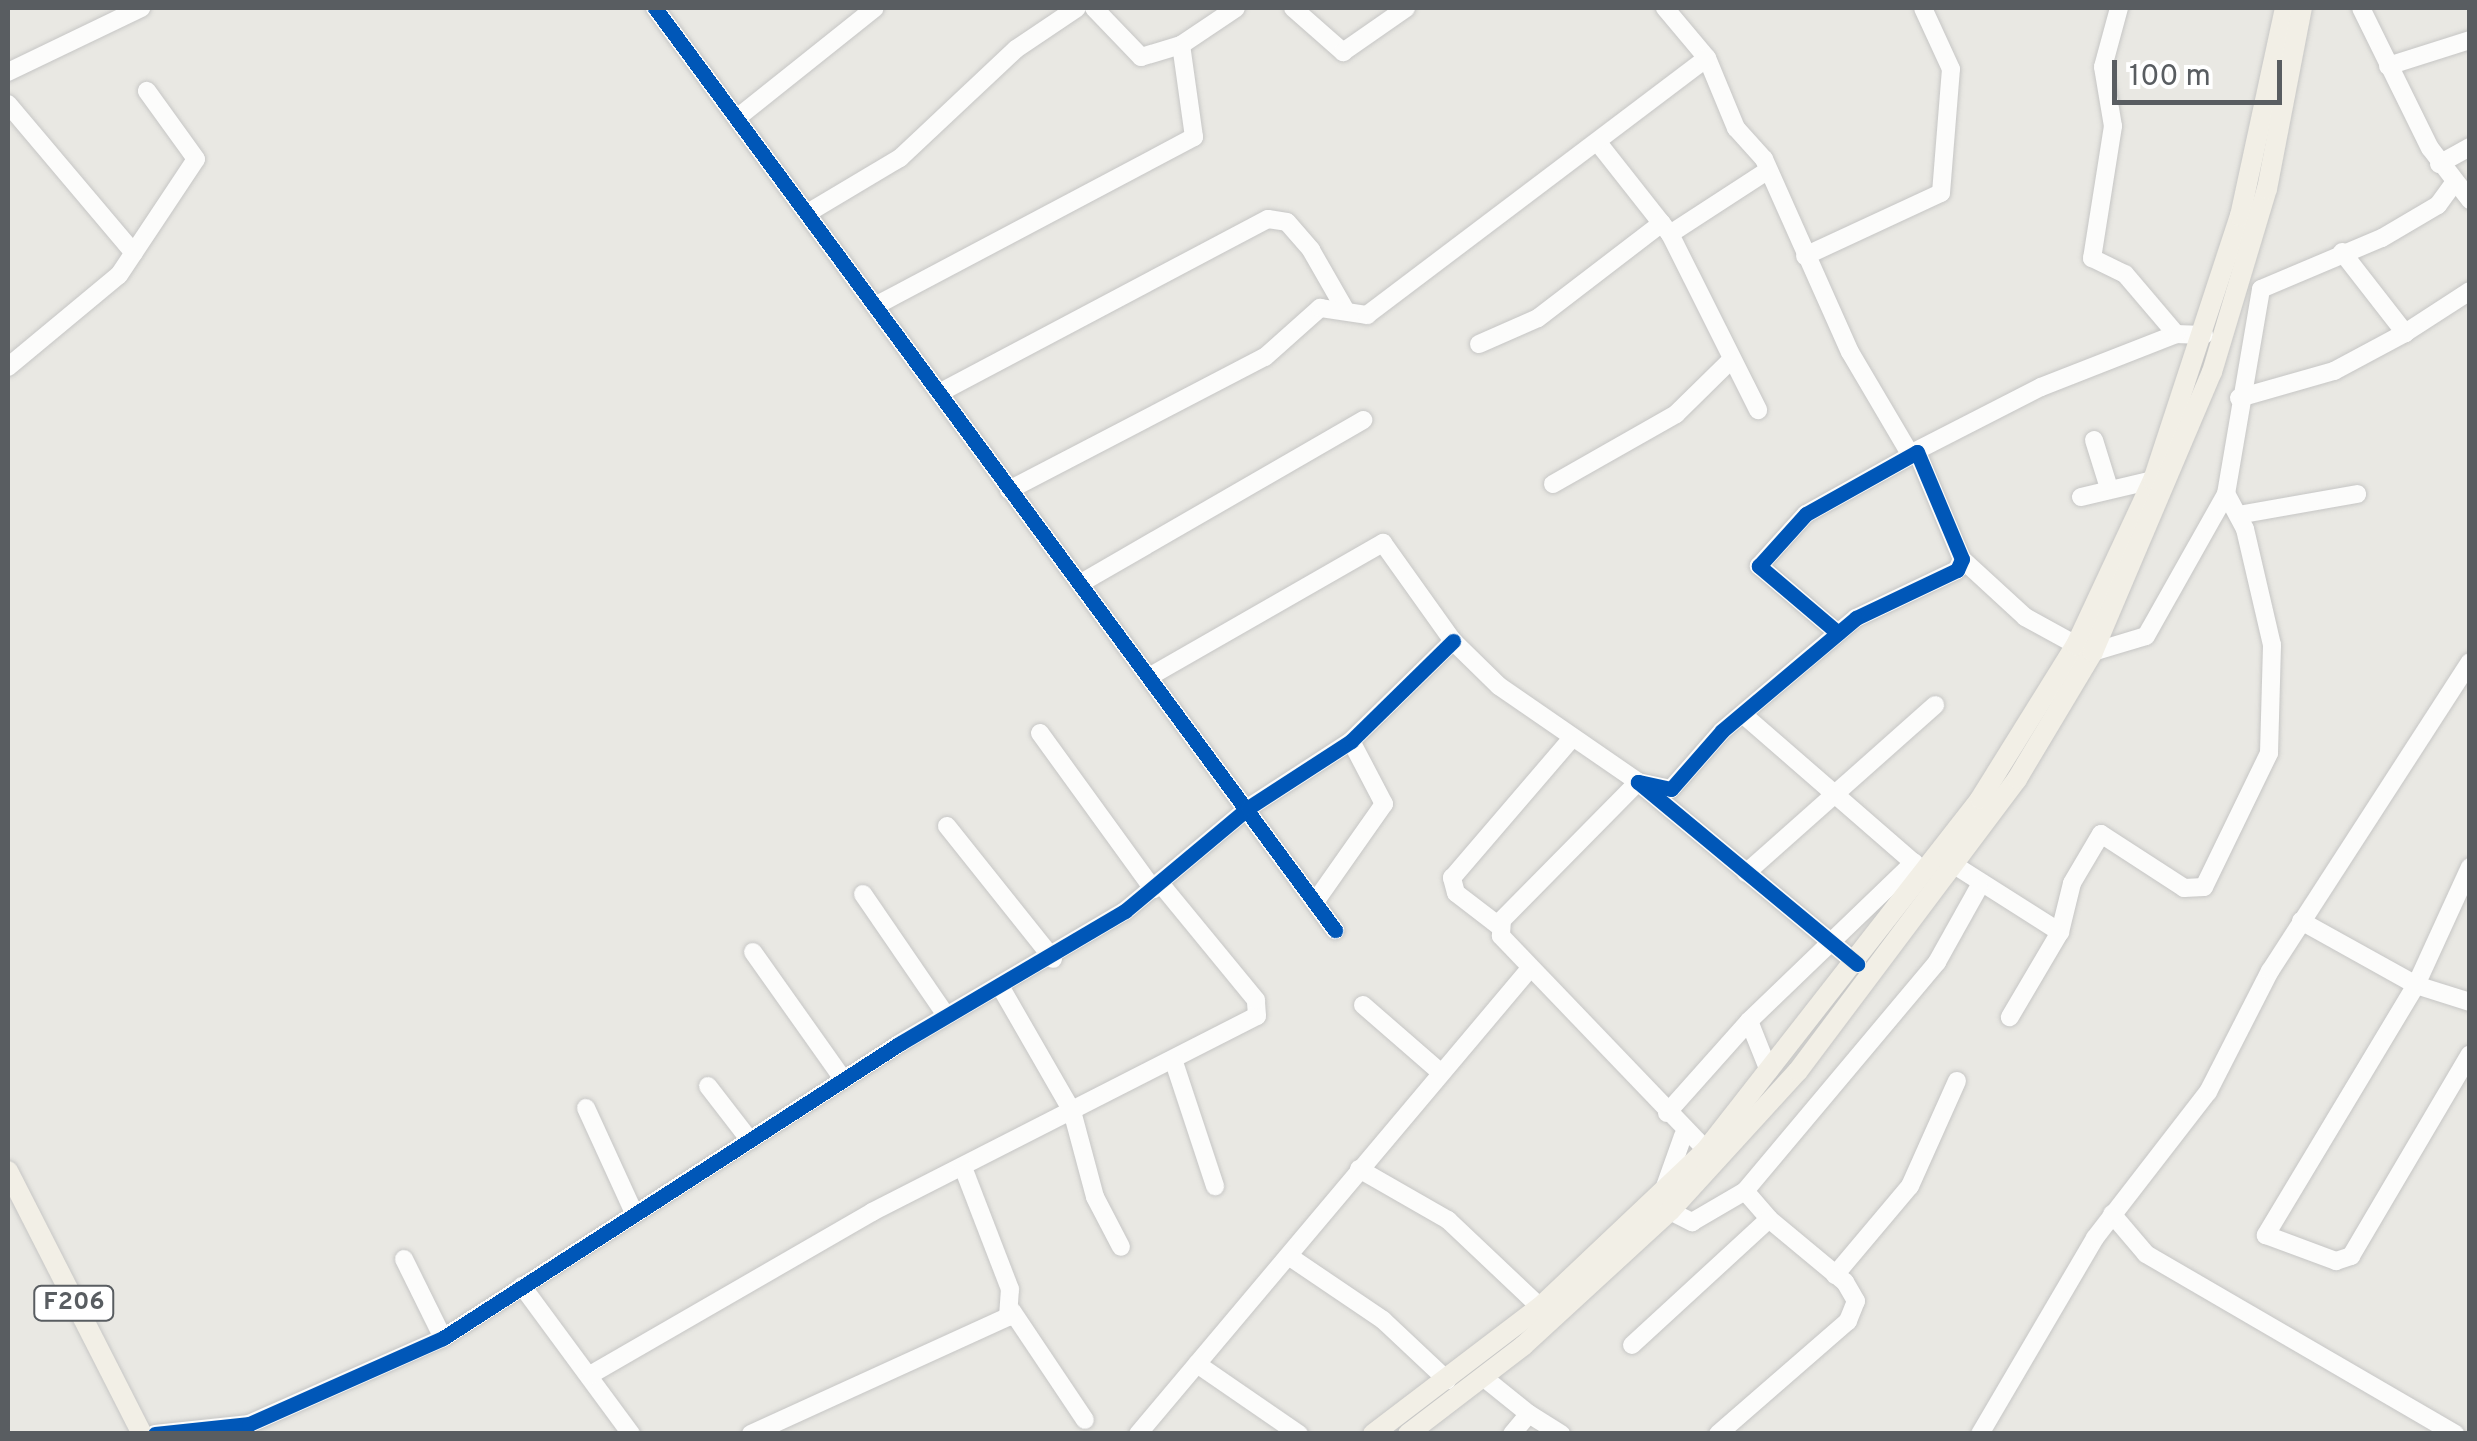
<!DOCTYPE html>
<style>
body{margin:0}
#map{position:relative;width:2477px;height:1441px;overflow:hidden;background:#e9e8e3;font-family:Overpass,sans-serif}
div>[style]{position:absolute}
[style*='--x']{left:calc(var(--x)*1px);top:calc(var(--y)*1px);width:calc(var(--w)*1px);rotate:calc(var(--a)*1deg)}
.roads{filter:drop-shadow(0 0 2px #c6c6c5) drop-shadow(0 0 2px #c6c6c5)}
.minor>*{height:18px;margin:-9px;padding:0 9px;transform-origin:9px;border-radius:9px;background:#fcfcfb}
.major>*{height:20px;margin:-10px;padding:0 10px;transform-origin:10px;border-radius:10px;background:#f2efe6}
.cycleway>*{height:15px;margin:-7.5px;padding:0 7.5px;transform-origin:7.5px;border-radius:7.5px;background:#0057b8}
span{translate:-50% -50%;white-space:nowrap;text-align:center;line-height:1.15;-webkit-text-stroke:8px #fff;paint-order:stroke}
.shield-label span{padding:2px 8px;background:#fff;border:2px solid;border-radius:8px;-webkit-text-stroke-width:0}
.shield-label{font-size:25px;color:#595d61;font-weight:700}
.frame{position:absolute;inset:0;border:10px solid #595d61;pointer-events:none}
.scale{position:absolute;left:2112px;top:60px;width:170px;height:45px;box-sizing:border-box;border:5px solid #595d61;border-top:0;padding-left:12px;font-size:30px;line-height:35px;white-space:nowrap;color:#595d61;-webkit-text-stroke:8px #fff;paint-order:stroke}
</style>
<div id="map">
<div class="roads">
<div class="minor">
<i style="--x:655;--y:8;--w:1146;--a:53.59"></i>
<i style="--x:1094;--y:8;--w:68;--a:46.2"></i>
<i style="--x:1141;--y:57;--w:42;--a:-16.7"></i>
<i style="--x:1181;--y:45;--w:66;--a:-33.9"></i>
<i style="--x:1293;--y:8;--w:67;--a:41.3"></i>
<i style="--x:1343;--y:52;--w:77;--a:-34.9"></i>
<i style="--x:1665;--y:8;--w:65;--a:50"></i>
<i style="--x:1707;--y:58;--w:76;--a:67.5"></i>
<i style="--x:1736;--y:128;--w:42;--a:47.9"></i>
<i style="--x:1764;--y:159;--w:211;--a:66"></i>
<i style="--x:1850;--y:352;--w:118;--a:59.5"></i>
<i style="--x:1910;--y:454;--w:147;--a:-27.1"></i>
<i style="--x:2041;--y:387;--w:145;--a:-21.4"></i>
<i style="--x:2176;--y:334;--w:28;--a:2"></i>
<i style="--x:2119;--y:8;--w:61;--a:105.2"></i>
<i style="--x:2103;--y:67;--w:60;--a:80.4"></i>
<i style="--x:2113;--y:126;--w:134;--a:99"></i>
<i style="--x:2092;--y:258;--w:37;--a:26"></i>
<i style="--x:2125;--y:274;--w:79;--a:49.6"></i>
<i style="--x:2361;--y:8;--w:156;--a:63.8"></i>
<i style="--x:2430;--y:148;--w:66;--a:52.4"></i>
<i style="--x:2388;--y:66;--w:86;--a:-17.6"></i>
<i style="--x:8;--y:72;--w:148;--a:-25.7"></i>
<i style="--x:8;--y:104;--w:195;--a:49.8"></i>
<i style="--x:737;--y:118;--w:176;--a:-38.6"></i>
<i style="--x:1599;--y:144;--w:115;--a:51.7"></i>
<i style="--x:1670;--y:234;--w:197;--a:63.4"></i>
<i style="--x:2439;--y:164;--w:35;--a:-29"></i>
<i style="--x:811;--y:211;--w:104;--a:-30.8"></i>
<i style="--x:900;--y:158;--w:159;--a:-43.2"></i>
<i style="--x:1016;--y:49;--w:73;--a:-33.9"></i>
<i style="--x:1670;--y:234;--w:116;--a:-33"></i>
<i style="--x:2342;--y:252;--w:103;--a:52.1"></i>
<i style="--x:2405;--y:333;--w:77;--a:-32.9"></i>
<i style="--x:1805;--y:256;--w:150;--a:-24.9"></i>
<i style="--x:1941;--y:193;--w:124;--a:-85.4"></i>
<i style="--x:1951;--y:69;--w:67;--a:-114.7"></i>
<i style="--x:875;--y:306;--w:361;--a:-27.9"></i>
<i style="--x:1194;--y:137;--w:93;--a:-98"></i>
<i style="--x:1479;--y:344;--w:64;--a:-23.8"></i>
<i style="--x:1538;--y:318;--w:156;--a:-37.5"></i>
<i style="--x:8;--y:367;--w:144;--a:-39.7"></i>
<i style="--x:119;--y:275;--w:139;--a:-56.4"></i>
<i style="--x:196;--y:159;--w:84;--a:-125.8"></i>
<i style="--x:939;--y:393;--w:372;--a:-27.9"></i>
<i style="--x:1268;--y:219;--w:19;--a:9"></i>
<i style="--x:1287;--y:222;--w:37;--a:49"></i>
<i style="--x:1311;--y:250;--w:70;--a:60.2"></i>
<i style="--x:2239;--y:398;--w:99;--a:-15.9"></i>
<i style="--x:2334;--y:371;--w:81;--a:-28.2"></i>
<i style="--x:2094;--y:440;--w:47;--a:72.7"></i>
<i style="--x:1553;--y:484;--w:142;--a:-29.6"></i>
<i style="--x:1676;--y:414;--w:74;--a:-44.5"></i>
<i style="--x:1009;--y:490;--w:288;--a:-27.5"></i>
<i style="--x:1265;--y:357;--w:74;--a:-41.7"></i>
<i style="--x:1320;--y:308;--w:48;--a:8.5"></i>
<i style="--x:1367;--y:315;--w:426;--a:-37.1"></i>
<i style="--x:2081;--y:497;--w:74;--a:-13.3"></i>
<i style="--x:2238;--y:515;--w:121;--a:-10"></i>
<i style="--x:1962;--y:559;--w:86;--a:42.6"></i>
<i style="--x:2025;--y:617;--w:58;--a:28.8"></i>
<i style="--x:1081;--y:583;--w:326;--a:-30"></i>
<i style="--x:1838;--y:633;--w:104;--a:-139.7"></i>
<i style="--x:1759;--y:566;--w:70;--a:-47.9"></i>
<i style="--x:1806;--y:514;--w:127;--a:-29.2"></i>
<i style="--x:1917;--y:452;--w:116;--a:67.2"></i>
<i style="--x:1962;--y:559;--w:12;--a:114"></i>
<i style="--x:1957;--y:570;--w:112;--a:154.6"></i>
<i style="--x:1856;--y:618;--w:175;--a:139.9"></i>
<i style="--x:1722;--y:731;--w:77;--a:131.3"></i>
<i style="--x:1671;--y:789;--w:34;--a:-168"></i>
<i style="--x:1638;--y:782;--w:285;--a:39.7"></i>
<i style="--x:2093;--y:652;--w:55;--a:-16.8"></i>
<i style="--x:2146;--y:636;--w:163;--a:-60.6"></i>
<i style="--x:1154;--y:674;--w:264;--a:-29.8"></i>
<i style="--x:1383;--y:543;--w:120;--a:54.5"></i>
<i style="--x:1453;--y:641;--w:64;--a:44.4"></i>
<i style="--x:1499;--y:686;--w:169;--a:34.6"></i>
<i style="--x:1638;--y:782;--w:194;--a:134.6"></i>
<i style="--x:1502;--y:920;--w:16;--a:94"></i>
<i style="--x:1501;--y:936;--w:296;--a:46.2"></i>
<i style="--x:1746;--y:717;--w:230;--a:41"></i>
<i style="--x:1040;--y:733;--w:193;--a:54.1"></i>
<i style="--x:947;--y:826;--w:170;--a:51.4"></i>
<i style="--x:2470;--y:867;--w:130;--a:114.6"></i>
<i style="--x:2416;--y:985;--w:292;--a:121"></i>
<i style="--x:2266;--y:1235;--w:75;--a:20.4"></i>
<i style="--x:2336;--y:1261;--w:16;--a:-18"></i>
<i style="--x:2351;--y:1256;--w:234;--a:-59.5"></i>
<i style="--x:1959;--y:868;--w:120;--a:32.4"></i>
<i style="--x:2060;--y:932;--w:99;--a:120.5"></i>
<i style="--x:1746;--y:873;--w:253;--a:-41.6"></i>
<i style="--x:863;--y:894;--w:147;--a:55.6"></i>
<i style="--x:1315;--y:902;--w:120;--a:-54.9"></i>
<i style="--x:1384;--y:804;--w:71;--a:-117.6"></i>
<i style="--x:2301;--y:921;--w:132;--a:29.1"></i>
<i style="--x:2416;--y:985;--w:57;--a:17.5"></i>
<i style="--x:1499;--y:926;--w:54;--a:-142.5"></i>
<i style="--x:1456;--y:893;--w:16;--a:-105"></i>
<i style="--x:1452;--y:878;--w:183;--a:-49.4"></i>
<i style="--x:2060;--y:932;--w:50;--a:-76.2"></i>
<i style="--x:2072;--y:883;--w:57;--a:-59.4"></i>
<i style="--x:2101;--y:834;--w:99;--a:33"></i>
<i style="--x:2184;--y:888;--w:20;--a:-3"></i>
<i style="--x:2204;--y:887;--w:149;--a:-64.1"></i>
<i style="--x:2269;--y:753;--w:108;--a:-88.4"></i>
<i style="--x:2272;--y:645;--w:119;--a:-103.1"></i>
<i style="--x:2245;--y:529;--w:40;--a:-118"></i>
<i style="--x:2226;--y:494;--w:208;--a:-80.3"></i>
<i style="--x:2261;--y:289;--w:131;--a:-22.9"></i>
<i style="--x:2382;--y:238;--w:65;--a:-30.5"></i>
<i style="--x:2438;--y:205;--w:29;--a:-54"></i>
<i style="--x:753;--y:952;--w:156;--a:54.7"></i>
<i style="--x:1000;--y:986;--w:144;--a:60.1"></i>
<i style="--x:1072;--y:1111;--w:89;--a:75"></i>
<i style="--x:1095;--y:1197;--w:56;--a:62.5"></i>
<i style="--x:1363;--y:1005;--w:101;--a:41"></i>
<i style="--x:1174;--y:1062;--w:131;--a:71.7"></i>
<i style="--x:1769;--y:1071;--w:54;--a:-111.8"></i>
<i style="--x:1749;--y:1021;--w:229;--a:-43.9"></i>
<i style="--x:708;--y:1086;--w:67;--a:52.3"></i>
<i style="--x:586;--y:1108;--w:115;--a:65.4"></i>
<i style="--x:1667;--y:1113;--w:123;--a:-48.3"></i>
<i style="--x:1683;--y:1136;--w:63;--a:109.6"></i>
<i style="--x:1662;--y:1195;--w:18;--a:63"></i>
<i style="--x:1670;--y:1211;--w:25;--a:27"></i>
<i style="--x:1692;--y:1222;--w:61;--a:-30.3"></i>
<i style="--x:1745;--y:1191;--w:37;--a:49"></i>
<i style="--x:1359;--y:1169;--w:103;--a:29.8"></i>
<i style="--x:1448;--y:1220;--w:127;--a:43.4"></i>
<i style="--x:1745;--y:1191;--w:299;--a:-50"></i>
<i style="--x:1937;--y:962;--w:86;--a:-60.8"></i>
<i style="--x:2112;--y:1214;--w:52;--a:49.6"></i>
<i style="--x:2146;--y:1254;--w:358;--a:30.2"></i>
<i style="--x:1290;--y:1257;--w:112;--a:34.1"></i>
<i style="--x:1383;--y:1320;--w:88;--a:43.2"></i>
<i style="--x:404;--y:1259;--w:88;--a:63.7"></i>
<i style="--x:1835;--y:1275;--w:116;--a:-49.9"></i>
<i style="--x:1910;--y:1186;--w:115;--a:-65.9"></i>
<i style="--x:522;--y:1286;--w:184;--a:53.6"></i>
<i style="--x:1012;--y:1311;--w:131;--a:56.2"></i>
<i style="--x:1632;--y:1345;--w:186;--a:-42.6"></i>
<i style="--x:1769;--y:1219;--w:99;--a:39.7"></i>
<i style="--x:1845;--y:1282;--w:22;--a:60"></i>
<i style="--x:1856;--y:1301;--w:22;--a:112"></i>
<i style="--x:1848;--y:1321;--w:172;--a:139"></i>
<i style="--x:1197;--y:1364;--w:124;--a:34.5"></i>
<i style="--x:590;--y:1375;--w:326;--a:-30"></i>
<i style="--x:872;--y:1212;--w:432;--a:-27"></i>
<i style="--x:1257;--y:1016;--w:16;--a:-94"></i>
<i style="--x:1256;--y:1000;--w:151;--a:-129.4"></i>
<i style="--x:1483;--y:1377;--w:59;--a:38.8"></i>
<i style="--x:155;--y:1434;--w:95;--a:-6.1"></i>
<i style="--x:249;--y:1424;--w:212;--a:-23.9"></i>
<i style="--x:443;--y:1338;--w:543;--a:-32.81"></i>
<i style="--x:899;--y:1044;--w:262;--a:-30.5"></i>
<i style="--x:1125;--y:911;--w:160;--a:-39.9"></i>
<i style="--x:1248;--y:808;--w:123;--a:-33"></i>
<i style="--x:1351;--y:741;--w:143;--a:-44.4"></i>
<i style="--x:751;--y:1434;--w:282;--a:-24.5"></i>
<i style="--x:1008;--y:1317;--w:28;--a:-86"></i>
<i style="--x:1010;--y:1289;--w:131;--a:-111.1"></i>
<i style="--x:1138;--y:1434;--w:603;--a:-49.91"></i>
<i style="--x:1512;--y:1434;--w:26;--a:-50"></i>
<i style="--x:1529;--y:1414;--w:38;--a:32"></i>
<i style="--x:1980;--y:1434;--w:227;--a:-59.6"></i>
<i style="--x:2095;--y:1238;--w:185;--a:-52.3"></i>
<i style="--x:2208;--y:1092;--w:136;--a:-62.9"></i>
<i style="--x:2270;--y:971;--w:368;--a:-57.1"></i>
</div>
<div class="major">
<i style="--x:8;--y:1171;--w:295;--a:63"></i>
<i style="--x:1373;--y:1434;--w:210;--a:-37.3"></i>
<i style="--x:1540;--y:1307;--w:228;--a:-43.4"></i>
<i style="--x:1706;--y:1150;--w:445;--a:-52"></i>
<i style="--x:1980;--y:799;--w:181;--a:-58.1"></i>
<i style="--x:2076;--y:645;--w:182;--a:-65"></i>
<i style="--x:2153;--y:480;--w:278;--a:-71.8"></i>
<i style="--x:2240;--y:216;--w:213;--a:-77.8"></i>
<i style="--x:1408;--y:1434;--w:145;--a:-37.4"></i>
<i style="--x:1523;--y:1346;--w:200;--a:-42.6"></i>
<i style="--x:1670;--y:1211;--w:190;--a:-47.6"></i>
<i style="--x:1798;--y:1071;--w:365;--a:-53.1"></i>
<i style="--x:2017;--y:779;--w:148;--a:-59.1"></i>
<i style="--x:2093;--y:652;--w:304;--a:-67"></i>
<i style="--x:2212;--y:372;--w:191;--a:-73.3"></i>
<i style="--x:2267;--y:189;--w:184;--a:-79.1"></i>
</div>
</div>
<div class="cycleway">
<i style="--x:655;--y:8;--w:1146;--a:53.59"></i>
<i style="--x:1838;--y:633;--w:104;--a:-139.7"></i>
<i style="--x:1759;--y:566;--w:70;--a:-47.9"></i>
<i style="--x:1806;--y:514;--w:127;--a:-29.2"></i>
<i style="--x:1917;--y:452;--w:116;--a:67.2"></i>
<i style="--x:1962;--y:559;--w:12;--a:114"></i>
<i style="--x:1957;--y:570;--w:112;--a:154.6"></i>
<i style="--x:1856;--y:618;--w:175;--a:139.9"></i>
<i style="--x:1722;--y:731;--w:77;--a:131.3"></i>
<i style="--x:1671;--y:789;--w:34;--a:-168"></i>
<i style="--x:1638;--y:782;--w:285;--a:39.7"></i>
<i style="--x:155;--y:1434;--w:95;--a:-6.1"></i>
<i style="--x:249;--y:1424;--w:212;--a:-23.9"></i>
<i style="--x:443;--y:1338;--w:543;--a:-32.81"></i>
<i style="--x:899;--y:1044;--w:262;--a:-30.5"></i>
<i style="--x:1125;--y:911;--w:160;--a:-39.9"></i>
<i style="--x:1248;--y:808;--w:123;--a:-33"></i>
<i style="--x:1351;--y:741;--w:143;--a:-44.4"></i>
</div>
<div class="shield-label">
<span style="left:74px;top:1303px">F206</span>
</div>
<div class="frame"></div>
<div class="scale">100 m</div>
</div>
